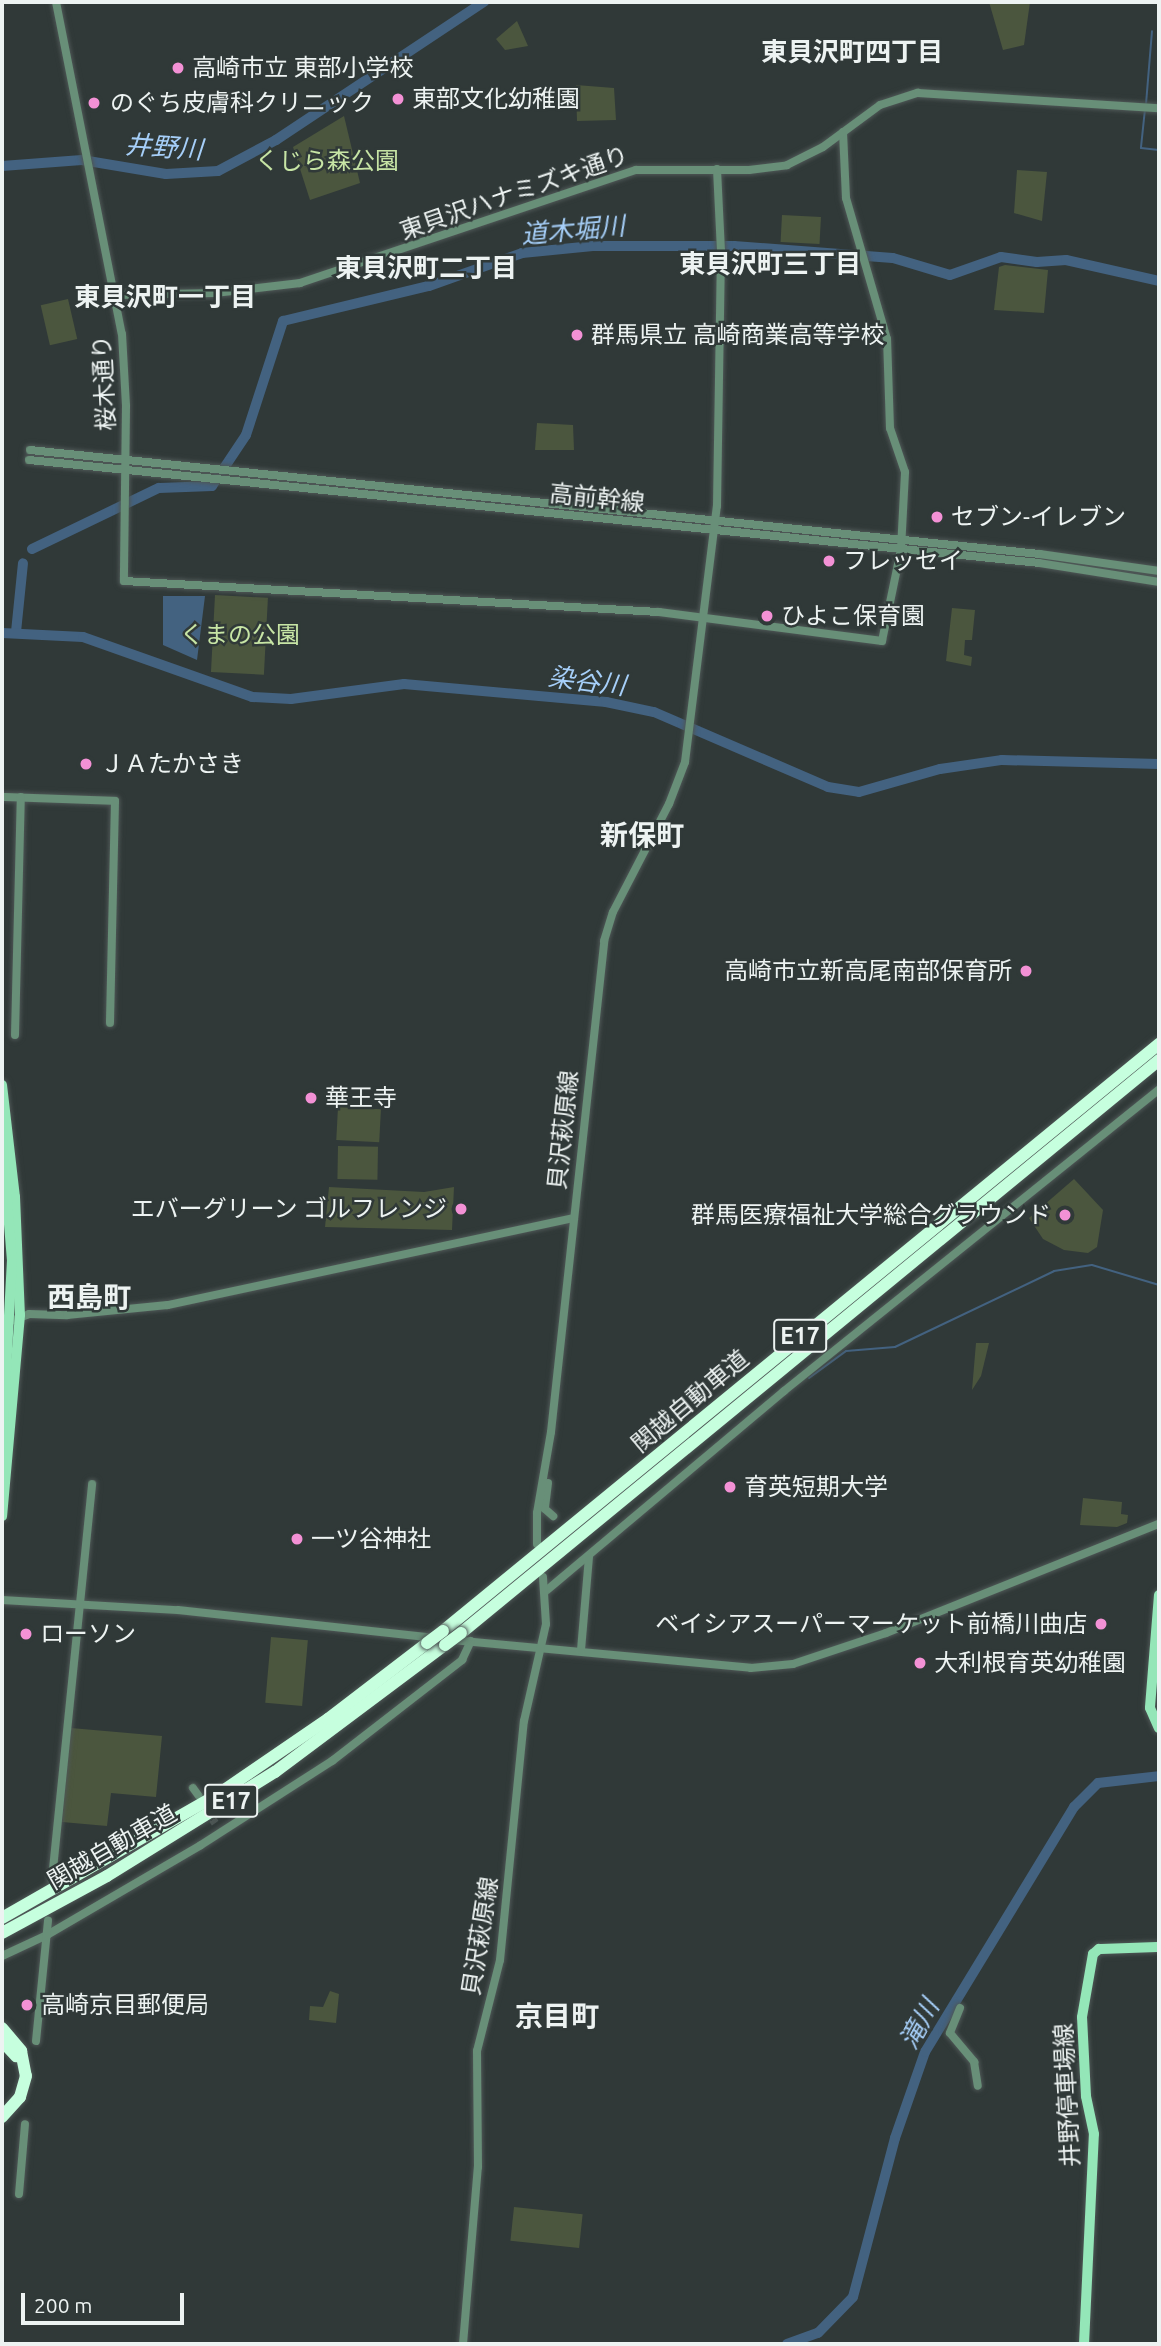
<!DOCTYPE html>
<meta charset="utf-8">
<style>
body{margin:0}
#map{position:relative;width:1161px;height:2346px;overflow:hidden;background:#303938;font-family:Ubuntu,"Noto Sans JP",sans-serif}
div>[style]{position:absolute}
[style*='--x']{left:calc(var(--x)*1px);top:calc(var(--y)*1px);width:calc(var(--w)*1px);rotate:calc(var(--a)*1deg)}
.green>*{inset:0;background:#4b563e;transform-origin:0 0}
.water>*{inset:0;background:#436280}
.stream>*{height:2px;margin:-1px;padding:0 1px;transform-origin:1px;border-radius:1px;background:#436280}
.river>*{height:10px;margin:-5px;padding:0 5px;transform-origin:5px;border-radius:5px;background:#436280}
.minor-tunnel>*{height:8px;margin-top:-4px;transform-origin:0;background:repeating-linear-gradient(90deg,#4c5554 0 8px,transparent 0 12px)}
.roads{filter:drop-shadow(0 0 2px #4e5756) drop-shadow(0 0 2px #4e5756)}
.minor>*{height:8px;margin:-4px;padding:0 4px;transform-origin:4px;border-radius:4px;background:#688f78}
.major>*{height:10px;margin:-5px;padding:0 5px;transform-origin:5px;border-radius:5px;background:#94e6b8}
.highway>*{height:12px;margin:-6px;padding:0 6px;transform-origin:6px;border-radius:6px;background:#c6ffde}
.bridges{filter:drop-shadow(0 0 2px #4e5756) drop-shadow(0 0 2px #4e5756)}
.highway-bridge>*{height:12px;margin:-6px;padding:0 6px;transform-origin:6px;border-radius:6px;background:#c6ffde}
.dots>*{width:19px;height:19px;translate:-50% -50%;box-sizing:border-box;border:4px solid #303938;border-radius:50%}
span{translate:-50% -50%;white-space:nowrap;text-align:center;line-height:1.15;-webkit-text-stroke:5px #303938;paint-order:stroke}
.shield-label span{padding:2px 5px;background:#303938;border:2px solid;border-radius:5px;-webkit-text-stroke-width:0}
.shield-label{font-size:23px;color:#edf3f2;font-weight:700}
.poi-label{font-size:24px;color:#edf3f2}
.left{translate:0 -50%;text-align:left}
.right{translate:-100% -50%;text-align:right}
.park-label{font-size:24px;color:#c7e5a5}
.street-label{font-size:24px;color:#edf3f2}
.neighbourhood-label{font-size:26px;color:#edf3f2;font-weight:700}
.water-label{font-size:26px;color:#a6cff9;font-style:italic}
.quarter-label{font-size:28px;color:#edf3f2;font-weight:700}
.frame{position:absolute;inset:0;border:4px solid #edf3f2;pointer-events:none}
.scale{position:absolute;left:21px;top:2293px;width:163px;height:32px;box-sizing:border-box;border:4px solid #edf3f2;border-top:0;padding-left:9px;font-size:21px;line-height:24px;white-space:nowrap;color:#edf3f2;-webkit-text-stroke:5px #303938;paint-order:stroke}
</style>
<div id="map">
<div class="green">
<i style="clip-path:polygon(989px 2px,1030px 2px,1024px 45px,1003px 50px)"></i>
<i style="clip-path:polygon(517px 21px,528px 46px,505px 50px,496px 39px)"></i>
<i style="clip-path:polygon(576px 85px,614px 88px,616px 120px,577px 121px)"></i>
<i style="clip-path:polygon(344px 116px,360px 183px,310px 200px,293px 147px)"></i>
<i style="clip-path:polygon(1017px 170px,1047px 172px,1042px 221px,1014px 213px)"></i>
<i style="left:782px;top:215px;width:39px;height:27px;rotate:3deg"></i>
<i style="clip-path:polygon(1005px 265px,1048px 270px,1044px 313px,994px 310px,999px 267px)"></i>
<i style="left:68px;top:299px;width:41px;height:28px;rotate:77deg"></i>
<i style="clip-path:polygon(537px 423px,573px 425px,574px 450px,535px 450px)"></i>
<i style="left:215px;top:595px;width:53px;height:77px;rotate:3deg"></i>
<i style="clip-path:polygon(952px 608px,975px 610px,972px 640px,965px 640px,964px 655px,972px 657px,971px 666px,946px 661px)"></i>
<i style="left:338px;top:1107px;width:43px;height:33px;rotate:3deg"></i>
<i style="left:338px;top:1146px;width:40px;height:33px;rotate:1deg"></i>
<i style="clip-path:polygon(1074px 1179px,1103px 1210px,1097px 1247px,1088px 1253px,1064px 1250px,1043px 1239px,1029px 1218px)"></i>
<i style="clip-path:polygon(329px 1187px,424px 1192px,454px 1187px,452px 1230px,325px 1227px)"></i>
<i style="clip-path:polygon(976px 1343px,989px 1343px,981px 1376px,972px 1390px)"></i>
<i style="clip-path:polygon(1083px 1498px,1122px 1502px,1121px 1514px,1128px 1515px,1127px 1523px,1117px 1527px,1080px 1525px)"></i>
<i style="left:271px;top:1637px;width:37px;height:66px;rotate:5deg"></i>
<i style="clip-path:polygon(71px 1728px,162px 1736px,156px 1797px,111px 1793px,107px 1826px,62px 1822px)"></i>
<i style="clip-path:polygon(330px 1991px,339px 1994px,336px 2023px,309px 2020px,310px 2006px,323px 2007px)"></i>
<i style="left:514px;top:2207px;width:69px;height:34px;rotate:6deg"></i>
</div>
<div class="water">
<i style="clip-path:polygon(163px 596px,205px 596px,197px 660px,163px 645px)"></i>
</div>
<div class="stream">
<i style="--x:1146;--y:104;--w:73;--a:-85.3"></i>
<i style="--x:1145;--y:109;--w:39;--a:96"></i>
<i style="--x:1141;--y:148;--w:18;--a:6"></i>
<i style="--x:809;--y:1378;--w:46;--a:-36.1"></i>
<i style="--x:846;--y:1351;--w:49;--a:-4.7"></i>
<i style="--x:895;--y:1347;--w:176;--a:-25.5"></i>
<i style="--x:1054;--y:1271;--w:38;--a:-9"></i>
<i style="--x:1092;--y:1265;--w:70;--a:16.6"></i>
</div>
<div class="river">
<i style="--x:2;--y:166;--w:80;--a:-4.3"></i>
<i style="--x:82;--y:160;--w:85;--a:9.5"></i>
<i style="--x:166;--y:174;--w:52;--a:-3.3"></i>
<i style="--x:218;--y:171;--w:66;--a:-28.1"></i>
<i style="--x:276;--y:140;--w:250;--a:-33.6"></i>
<i style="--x:32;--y:549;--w:141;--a:-25.7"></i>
<i style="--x:159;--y:488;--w:53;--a:-2.2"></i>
<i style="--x:212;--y:486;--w:61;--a:-56.3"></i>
<i style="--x:246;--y:435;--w:120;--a:-72"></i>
<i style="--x:283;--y:321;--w:150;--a:-13.5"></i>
<i style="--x:429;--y:286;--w:99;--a:-19.5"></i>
<i style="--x:522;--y:253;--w:71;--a:-5.6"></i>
<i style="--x:593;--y:246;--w:141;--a:0"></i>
<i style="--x:734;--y:246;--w:159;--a:4.3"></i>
<i style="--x:893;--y:258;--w:59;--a:16.6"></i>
<i style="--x:950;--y:275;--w:54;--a:-19.4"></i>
<i style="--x:1001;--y:257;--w:36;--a:8"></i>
<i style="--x:1037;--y:262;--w:29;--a:-4"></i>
<i style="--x:1066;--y:260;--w:95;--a:12.7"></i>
<i style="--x:16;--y:632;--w:69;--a:-84.2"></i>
<i style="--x:2;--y:633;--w:81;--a:2.8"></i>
<i style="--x:83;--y:637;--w:179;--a:19.5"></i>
<i style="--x:252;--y:697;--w:39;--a:3"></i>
<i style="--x:291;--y:699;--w:114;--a:-7.6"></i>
<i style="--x:404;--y:684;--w:203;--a:5.1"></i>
<i style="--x:606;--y:702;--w:49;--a:11.8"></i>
<i style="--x:654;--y:712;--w:189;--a:23.3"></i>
<i style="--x:828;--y:787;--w:31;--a:9"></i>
<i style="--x:859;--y:792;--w:84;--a:-15.9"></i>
<i style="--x:940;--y:769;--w:63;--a:-8.3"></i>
<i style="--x:1002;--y:760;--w:157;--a:1.5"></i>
<i style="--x:787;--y:2344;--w:33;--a:-20"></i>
<i style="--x:818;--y:2333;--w:50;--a:-45.8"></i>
<i style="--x:853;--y:2297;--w:164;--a:-75.2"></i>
<i style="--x:895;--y:2138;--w:91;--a:-70.8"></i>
<i style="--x:925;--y:2052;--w:287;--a:-58.7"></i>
<i style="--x:1074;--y:1807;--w:34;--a:-45"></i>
<i style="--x:1098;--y:1783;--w:61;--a:-6.5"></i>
</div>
<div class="minor-tunnel">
<i style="--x:206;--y:1810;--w:16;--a:55"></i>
</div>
<div class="roads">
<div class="minor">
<i style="--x:56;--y:2;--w:338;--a:78.8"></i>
<i style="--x:122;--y:334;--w:72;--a:86.8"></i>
<i style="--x:126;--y:406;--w:175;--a:90.7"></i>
<i style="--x:124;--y:581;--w:536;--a:3.32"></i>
<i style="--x:659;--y:612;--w:225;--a:7.4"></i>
<i style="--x:882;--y:641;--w:94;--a:-78.3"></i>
<i style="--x:901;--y:549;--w:77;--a:-87"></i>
<i style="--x:905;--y:472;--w:46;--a:-108.8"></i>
<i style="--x:890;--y:428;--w:89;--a:-91.9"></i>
<i style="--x:887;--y:339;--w:147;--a:-106.2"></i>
<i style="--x:846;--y:198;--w:66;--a:-92.6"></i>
<i style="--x:116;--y:295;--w:99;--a:-1.2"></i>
<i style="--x:215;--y:293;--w:86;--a:-6.7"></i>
<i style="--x:300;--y:283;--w:354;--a:-18.6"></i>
<i style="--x:636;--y:170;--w:113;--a:0"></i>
<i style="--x:749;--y:170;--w:38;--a:-7"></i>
<i style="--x:787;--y:165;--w:40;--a:-26.6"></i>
<i style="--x:823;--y:147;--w:71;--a:-36.4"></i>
<i style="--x:880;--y:105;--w:40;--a:-18"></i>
<i style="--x:918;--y:93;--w:241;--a:3.6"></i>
<i style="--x:30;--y:450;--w:1015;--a:5.88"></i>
<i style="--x:1040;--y:554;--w:120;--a:8.1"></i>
<i style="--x:29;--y:460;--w:1015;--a:5.82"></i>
<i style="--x:1039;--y:563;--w:121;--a:9"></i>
<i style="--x:2;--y:797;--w:113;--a:2"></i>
<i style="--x:115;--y:801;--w:222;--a:91.3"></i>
<i style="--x:15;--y:1035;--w:238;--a:-88.6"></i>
<i style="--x:11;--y:1321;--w:19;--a:-21"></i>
<i style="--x:29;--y:1314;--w:38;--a:2"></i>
<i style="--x:67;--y:1315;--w:101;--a:-5.7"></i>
<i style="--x:168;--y:1305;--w:415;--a:-12.1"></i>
<i style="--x:548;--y:1483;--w:26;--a:97"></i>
<i style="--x:545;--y:1509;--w:11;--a:41"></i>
<i style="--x:537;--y:1544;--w:31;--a:-90"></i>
<i style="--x:537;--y:1513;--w:82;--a:-80.2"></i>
<i style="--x:551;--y:1432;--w:494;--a:-83.8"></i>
<i style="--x:604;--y:941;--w:30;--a:-73"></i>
<i style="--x:613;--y:912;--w:122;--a:-62.6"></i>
<i style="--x:669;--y:804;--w:45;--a:-69.1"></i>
<i style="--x:685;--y:762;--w:258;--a:-82.9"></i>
<i style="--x:717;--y:506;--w:255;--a:-89.1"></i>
<i style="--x:721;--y:251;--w:82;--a:-92.8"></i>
<i style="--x:547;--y:1590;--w:309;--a:-40"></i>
<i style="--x:784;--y:1391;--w:481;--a:-38.8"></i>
<i style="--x:2;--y:1600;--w:176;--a:3.3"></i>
<i style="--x:178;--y:1610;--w:259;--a:6.2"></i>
<i style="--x:452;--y:1640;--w:300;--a:5.3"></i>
<i style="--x:751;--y:1668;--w:42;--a:-5.4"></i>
<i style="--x:793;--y:1664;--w:98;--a:-18.4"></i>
<i style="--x:886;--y:1633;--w:294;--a:-21.8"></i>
<i style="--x:581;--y:1650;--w:94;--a:-85.1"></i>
<i style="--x:193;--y:1788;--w:9;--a:54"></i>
<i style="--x:52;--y:1879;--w:397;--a:-84.2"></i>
<i style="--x:2;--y:1956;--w:50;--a:-25"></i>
<i style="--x:47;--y:1935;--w:178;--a:-30.3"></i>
<i style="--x:201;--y:1845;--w:156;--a:-32.7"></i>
<i style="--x:332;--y:1761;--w:165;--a:-37.8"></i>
<i style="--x:462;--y:1660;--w:21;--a:-65"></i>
<i style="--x:960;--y:2008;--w:27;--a:112"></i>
<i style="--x:950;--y:2033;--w:38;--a:50"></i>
<i style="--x:974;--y:2062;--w:24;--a:81"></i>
<i style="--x:36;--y:2041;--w:121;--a:-84.3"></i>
<i style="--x:19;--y:2194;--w:70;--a:-85.1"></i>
<i style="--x:463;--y:2344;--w:178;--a:-85.2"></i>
<i style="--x:478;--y:2167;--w:116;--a:-90.5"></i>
<i style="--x:477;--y:2051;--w:94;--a:-75.8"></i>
<i style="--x:500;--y:1960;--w:240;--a:-84.3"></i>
<i style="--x:524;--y:1721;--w:99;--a:-77.2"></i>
<i style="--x:546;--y:1624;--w:47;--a:-93.7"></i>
</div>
<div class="major">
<i style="--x:2;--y:1085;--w:113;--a:83.4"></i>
<i style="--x:15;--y:1197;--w:118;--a:87.6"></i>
<i style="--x:20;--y:1315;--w:202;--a:95.1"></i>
<i style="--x:2;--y:1139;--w:121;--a:85.3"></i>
<i style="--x:12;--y:1260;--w:185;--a:93.1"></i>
<i style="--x:1159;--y:1595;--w:113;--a:94.6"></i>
<i style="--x:1150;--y:1708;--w:22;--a:66"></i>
<i style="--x:1084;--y:2344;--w:210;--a:-87.3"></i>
<i style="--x:1094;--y:2134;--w:39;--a:-102"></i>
<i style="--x:1086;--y:2096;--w:79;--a:-92.9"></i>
<i style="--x:1082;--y:2017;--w:64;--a:-80.1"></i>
<i style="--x:1093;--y:1954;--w:8;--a:-40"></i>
<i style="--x:1099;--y:1949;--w:60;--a:-1.9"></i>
</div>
<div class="highway">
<i style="--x:443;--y:1631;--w:926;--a:-39.35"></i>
<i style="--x:461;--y:1633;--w:903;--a:-39.38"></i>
<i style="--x:2;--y:1918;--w:248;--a:-29.8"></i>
<i style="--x:217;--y:1795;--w:135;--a:-34.4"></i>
<i style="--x:328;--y:1719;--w:125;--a:-37.5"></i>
<i style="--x:2;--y:1933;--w:119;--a:-28.5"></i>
<i style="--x:107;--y:1876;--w:198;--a:-31.8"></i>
<i style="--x:275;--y:1772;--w:212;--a:-36.8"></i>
<i style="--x:2;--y:2028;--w:30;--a:50"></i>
<i style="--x:21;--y:2051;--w:25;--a:79"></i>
<i style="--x:26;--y:2076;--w:22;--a:106"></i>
<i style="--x:20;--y:2097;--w:27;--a:132"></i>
<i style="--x:2;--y:2041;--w:21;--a:47"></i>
</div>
</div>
<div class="bridges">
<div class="highway-bridge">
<i style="--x:427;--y:1643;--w:20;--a:-37"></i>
<i style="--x:445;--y:1645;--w:20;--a:-37"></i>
</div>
</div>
<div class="dots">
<i style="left:178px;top:68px;background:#f391d5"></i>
<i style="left:398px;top:99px;background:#f391d5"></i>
<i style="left:94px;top:103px;background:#f391d5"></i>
<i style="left:577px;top:335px;background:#f391d5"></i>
<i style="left:937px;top:517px;background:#f391d5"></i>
<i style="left:829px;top:561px;background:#f391d5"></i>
<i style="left:767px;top:616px;background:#f391d5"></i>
<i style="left:86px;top:764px;background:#f391d5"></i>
<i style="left:1026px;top:971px;background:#f391d5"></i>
<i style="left:311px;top:1098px;background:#f391d5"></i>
<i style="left:461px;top:1209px;background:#f391d5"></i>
<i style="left:1065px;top:1215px;background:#f391d5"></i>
<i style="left:730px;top:1487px;background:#f391d5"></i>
<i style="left:297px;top:1539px;background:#f391d5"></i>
<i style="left:1101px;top:1624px;background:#f391d5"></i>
<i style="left:26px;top:1634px;background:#f391d5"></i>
<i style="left:920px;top:1663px;background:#f391d5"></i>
<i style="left:27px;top:2005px;background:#f391d5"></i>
</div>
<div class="shield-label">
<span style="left:800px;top:1336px">E17</span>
<span style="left:231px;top:1801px">E17</span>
</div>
<div class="poi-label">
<span class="left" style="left:192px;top:68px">高崎市立 東部小学校</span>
<span class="left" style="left:412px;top:99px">東部文化幼稚園</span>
<span class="left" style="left:110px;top:103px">のぐち皮膚科クリニック</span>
<span class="left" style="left:591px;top:335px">群馬県立 高崎商業高等学校</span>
<span class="left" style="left:951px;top:517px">セブン-イレブン</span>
<span class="left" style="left:843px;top:561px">フレッセイ</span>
<span class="left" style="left:781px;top:616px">ひよこ保育園</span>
<span class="left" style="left:100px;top:764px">ＪＡたかさき</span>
<span class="right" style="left:1012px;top:971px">高崎市立新高尾南部保育所</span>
<span class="left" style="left:325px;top:1098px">華王寺</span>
<span class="right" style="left:447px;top:1209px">エバーグリーン ゴルフレンジ</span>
<span class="right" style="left:1051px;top:1215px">群馬医療福祉大学総合グラウンド</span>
<span class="left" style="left:744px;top:1487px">育英短期大学</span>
<span class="left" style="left:311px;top:1539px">一ツ谷神社</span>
<span class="right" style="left:1087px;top:1624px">ベイシアスーパーマーケット前橋川曲店</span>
<span class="left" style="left:40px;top:1634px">ローソン</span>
<span class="left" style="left:934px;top:1663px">大利根育英幼稚園</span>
<span class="left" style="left:41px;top:2005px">高崎京目郵便局</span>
</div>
<div class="park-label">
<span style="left:327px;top:161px">くじら森公園</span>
<span style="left:240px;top:635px">くまの公園</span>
</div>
<div class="street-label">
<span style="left:514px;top:193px;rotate:-19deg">東貝沢ハナミズキ通り</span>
<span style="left:104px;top:383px;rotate:-93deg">桜木通り</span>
<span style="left:597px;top:498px;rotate:6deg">高前幹線</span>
<span style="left:563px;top:1130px;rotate:-84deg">貝沢萩原線</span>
<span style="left:690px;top:1401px;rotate:-40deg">関越自動車道</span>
<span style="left:112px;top:1847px;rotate:-30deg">関越自動車道</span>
<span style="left:480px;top:1936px;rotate:-81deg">貝沢萩原線</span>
<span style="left:1067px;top:2095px;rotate:-93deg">井野停車場線</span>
</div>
<div class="neighbourhood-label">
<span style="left:852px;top:52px">東貝沢町四丁目</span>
<span style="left:770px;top:264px">東貝沢町三丁目</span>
<span style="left:426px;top:268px">東貝沢町二丁目</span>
<span style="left:165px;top:297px">東貝沢町一丁目</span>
</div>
<div class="water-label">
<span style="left:164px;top:147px;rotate:4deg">井野川</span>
<span style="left:573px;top:230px;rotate:-5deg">道木堀川</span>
<span style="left:587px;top:681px;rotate:7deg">染谷川</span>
<span style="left:919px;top:2024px;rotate:-61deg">滝川</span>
</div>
<div class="quarter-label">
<span style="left:642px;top:835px">新保町</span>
<span style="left:89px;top:1297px">西島町</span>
<span style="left:557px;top:2016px">京目町</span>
</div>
<div class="frame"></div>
<div class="scale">200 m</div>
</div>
